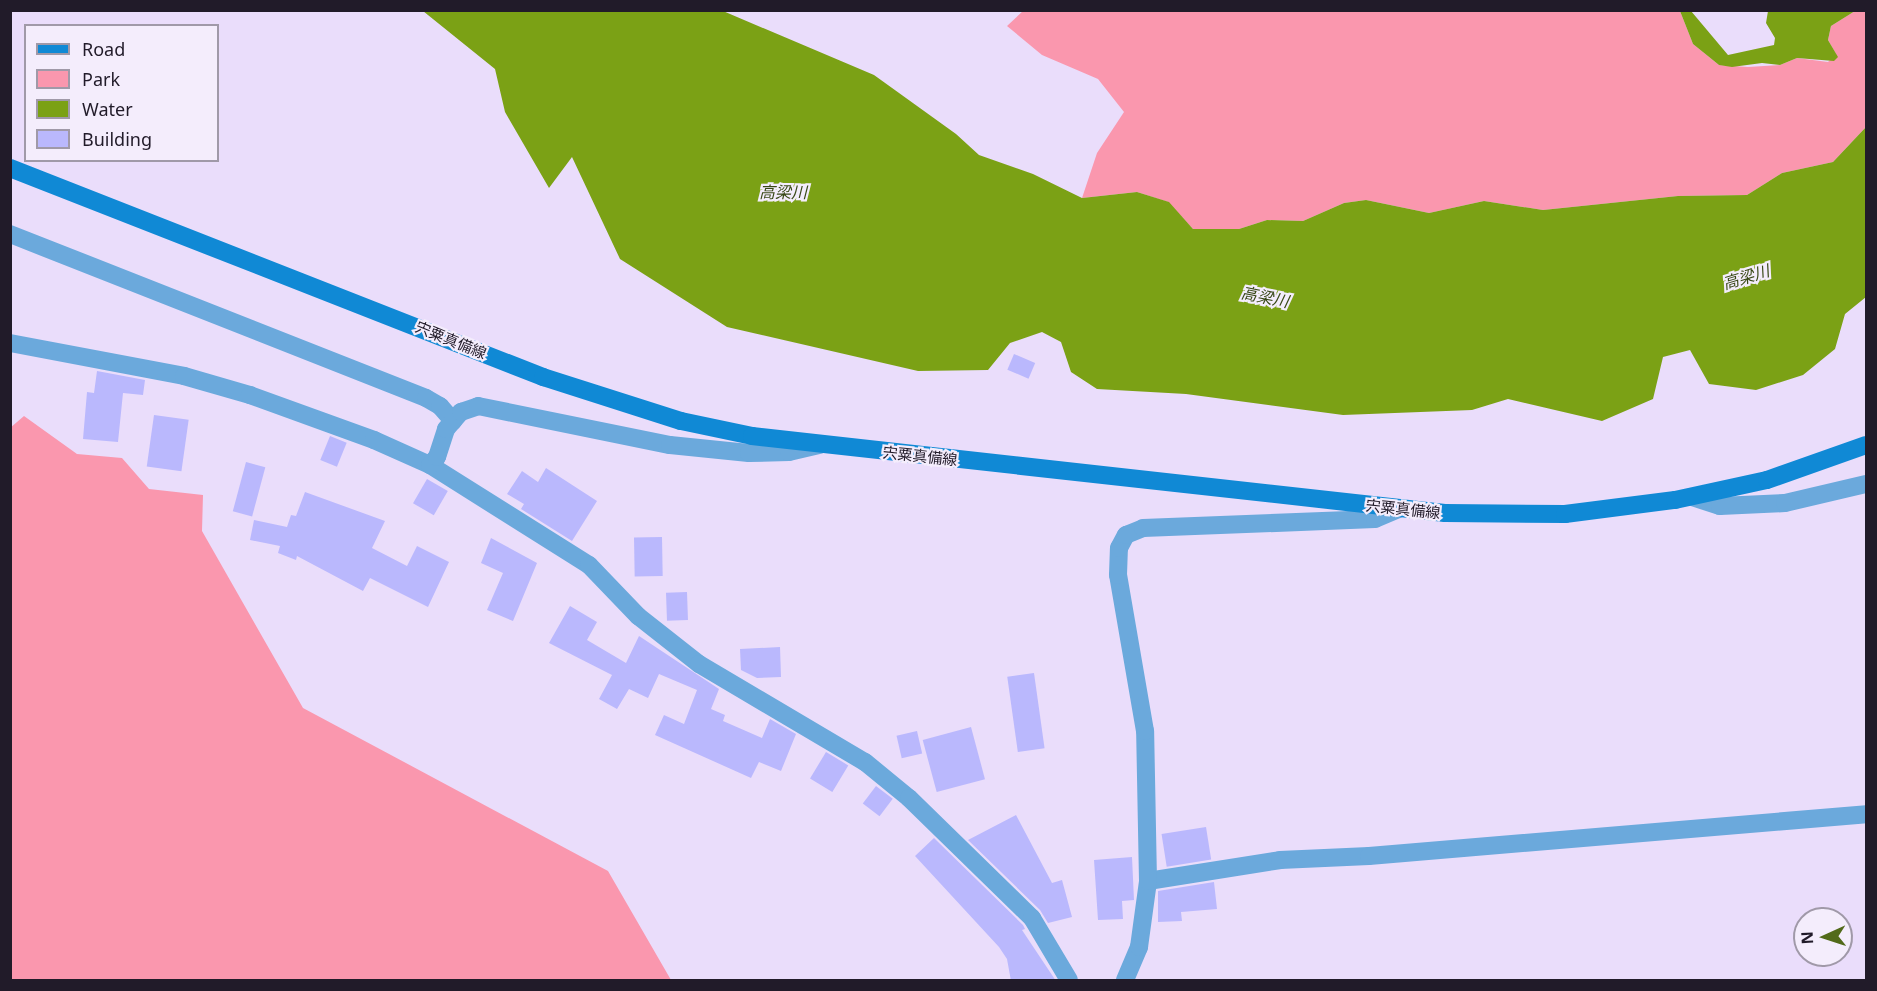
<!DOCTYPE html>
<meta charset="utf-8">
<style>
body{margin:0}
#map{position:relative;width:1877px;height:991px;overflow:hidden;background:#eaddfb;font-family:"Noto Sans","Noto Sans JP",sans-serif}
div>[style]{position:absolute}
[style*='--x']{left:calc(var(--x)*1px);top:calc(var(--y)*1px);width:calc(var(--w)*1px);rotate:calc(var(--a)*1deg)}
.green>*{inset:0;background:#fa97ae}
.water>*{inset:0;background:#7ba115}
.building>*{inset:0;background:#bab8fd;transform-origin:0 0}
.street>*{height:18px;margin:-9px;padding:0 9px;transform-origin:9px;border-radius:9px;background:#6ba9dc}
.secondary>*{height:18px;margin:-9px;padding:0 9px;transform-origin:9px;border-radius:9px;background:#1089d5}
span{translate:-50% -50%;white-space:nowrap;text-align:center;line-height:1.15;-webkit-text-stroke:4.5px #f4edfc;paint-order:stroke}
.street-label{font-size:15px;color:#211b29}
.water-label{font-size:16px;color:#384816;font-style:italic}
.frame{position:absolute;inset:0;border:12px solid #211b29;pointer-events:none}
.legend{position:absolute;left:24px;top:24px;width:195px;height:138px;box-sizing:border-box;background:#f4edfc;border:2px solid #a099a8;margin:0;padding:8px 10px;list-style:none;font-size:18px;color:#211b29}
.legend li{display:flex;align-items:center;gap:12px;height:30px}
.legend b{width:30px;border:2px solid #a099a8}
.north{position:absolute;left:1793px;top:907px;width:60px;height:60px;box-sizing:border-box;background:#f4edfc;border:2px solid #a099a8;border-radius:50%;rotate:267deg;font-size:16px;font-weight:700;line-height:24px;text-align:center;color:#211b29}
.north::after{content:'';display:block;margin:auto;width:21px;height:27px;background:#526a1a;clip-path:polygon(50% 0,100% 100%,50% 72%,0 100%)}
</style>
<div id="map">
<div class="green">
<i style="clip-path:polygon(1024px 10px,1680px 11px,1693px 44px,1719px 65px,1748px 67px,1780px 65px,1797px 58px,1828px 62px,1836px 54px,1828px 40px,1831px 26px,1855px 11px,1866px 11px,1866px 127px,1833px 162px,1782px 173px,1747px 195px,1678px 196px,1543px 210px,1484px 201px,1429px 213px,1366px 200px,1344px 203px,1303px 221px,1267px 220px,1239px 229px,1193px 229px,1168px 202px,1137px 192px,1082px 198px,1097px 153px,1124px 112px,1098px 79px,1042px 55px,1007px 26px)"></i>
<i style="clip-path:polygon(24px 416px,77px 454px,122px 458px,149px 489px,203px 495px,202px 531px,303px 708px,608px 871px,671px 980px,11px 980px,10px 428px)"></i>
</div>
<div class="water">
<i style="clip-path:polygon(423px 11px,723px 11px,874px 75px,956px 134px,979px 155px,1033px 174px,1082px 198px,1137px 192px,1169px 202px,1193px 229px,1239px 229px,1267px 220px,1303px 221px,1344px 203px,1366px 200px,1429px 213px,1484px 201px,1543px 210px,1678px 196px,1747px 195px,1782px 173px,1833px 162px,1866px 127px,1866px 297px,1845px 314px,1835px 349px,1803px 375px,1756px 390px,1709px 384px,1690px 350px,1663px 357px,1653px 399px,1602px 421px,1508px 399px,1472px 410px,1343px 415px,1186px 394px,1097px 389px,1071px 372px,1061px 342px,1042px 332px,1010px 343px,988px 370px,918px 371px,727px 327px,620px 259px,572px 157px,549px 188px,505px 112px,495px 69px)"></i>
<i style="clip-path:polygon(1680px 11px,1691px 11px,1728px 55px,1774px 45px,1775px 38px,1766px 23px,1768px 11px,1855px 11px,1831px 26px,1828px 40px,1838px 57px,1834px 61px,1797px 58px,1780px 65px,1762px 63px,1732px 67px,1719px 65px,1693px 44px)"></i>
</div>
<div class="building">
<i style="left:1014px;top:354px;width:23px;height:17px;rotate:23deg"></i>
<i style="clip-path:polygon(97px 371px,145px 380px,143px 395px,123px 393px,118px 442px,83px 439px,87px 392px,94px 393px)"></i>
<i style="left:154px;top:415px;width:35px;height:52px;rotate:8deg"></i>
<i style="left:330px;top:436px;width:18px;height:26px;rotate:22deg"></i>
<i style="left:246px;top:462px;width:20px;height:51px;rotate:15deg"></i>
<i style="clip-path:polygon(546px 468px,597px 501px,572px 541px,521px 509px,524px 504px,507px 494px,522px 471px,538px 482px)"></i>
<i style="left:427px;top:479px;width:24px;height:28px;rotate:30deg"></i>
<i style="clip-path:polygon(305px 492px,385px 521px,372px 548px,407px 566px,417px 546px,449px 562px,428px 607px,370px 578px,363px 591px,297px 556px,296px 560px,278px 553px,280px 546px,250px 540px,254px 520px,287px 527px,291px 515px,296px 516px)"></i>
<i style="left:662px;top:537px;width:39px;height:28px;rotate:89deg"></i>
<i style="clip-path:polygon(491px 538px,537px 563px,513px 621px,487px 610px,503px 573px,481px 563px)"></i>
<i style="left:687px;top:592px;width:28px;height:21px;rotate:88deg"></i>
<i style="clip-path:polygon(570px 606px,597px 622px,587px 640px,626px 663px,639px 636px,719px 689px,711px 709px,725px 715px,723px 721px,762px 738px,770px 719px,796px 734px,781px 771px,759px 762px,751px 778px,655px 735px,664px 715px,684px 724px,697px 690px,659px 674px,648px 698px,629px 689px,617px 709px,599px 699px,612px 675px,549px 643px)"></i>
<i style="clip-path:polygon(780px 647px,781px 677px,757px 678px,741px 670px,740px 649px)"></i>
<i style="left:1034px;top:673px;width:76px;height:27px;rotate:82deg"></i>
<i style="left:971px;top:727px;width:54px;height:50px;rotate:75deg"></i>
<i style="left:917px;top:731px;width:23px;height:21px;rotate:77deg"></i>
<i style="left:826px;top:752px;width:26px;height:31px;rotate:31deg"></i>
<i style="left:876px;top:786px;width:21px;height:22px;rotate:37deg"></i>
<i style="clip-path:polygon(1016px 815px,1052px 883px,1062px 880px,1072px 917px,1048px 923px,1040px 910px,968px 840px)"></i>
<i style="left:1206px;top:827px;width:33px;height:45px;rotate:81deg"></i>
<i style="clip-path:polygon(934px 838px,1023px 925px,1025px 929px,1022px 930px,1056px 981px,1011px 981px,1007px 959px,999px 947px,915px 856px)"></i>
<i style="clip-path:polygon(1132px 857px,1134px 900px,1122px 901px,1123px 919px,1098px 920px,1094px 860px)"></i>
<i style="clip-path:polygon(1214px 882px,1217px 909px,1181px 912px,1182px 921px,1158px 922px,1158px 891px)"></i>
</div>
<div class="street">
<i style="--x:10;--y:234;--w:447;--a:21.5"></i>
<i style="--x:426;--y:398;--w:16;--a:30"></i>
<i style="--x:440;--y:406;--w:20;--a:49"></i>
<i style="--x:10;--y:343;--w:177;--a:10.7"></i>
<i style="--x:184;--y:376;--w:69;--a:16.1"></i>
<i style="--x:250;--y:395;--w:132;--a:19.9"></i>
<i style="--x:374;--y:440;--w:61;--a:24.1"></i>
<i style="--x:430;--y:465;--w:188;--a:32.2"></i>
<i style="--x:589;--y:565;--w:71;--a:46.1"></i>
<i style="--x:638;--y:616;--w:78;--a:38.2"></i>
<i style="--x:699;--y:664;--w:193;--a:30.6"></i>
<i style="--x:865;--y:762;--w:57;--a:39.3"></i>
<i style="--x:909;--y:798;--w:172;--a:44.3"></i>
<i style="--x:1032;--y:918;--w:72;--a:59.2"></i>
<i style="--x:430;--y:465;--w:11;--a:-49"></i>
<i style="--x:437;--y:457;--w:29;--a:-72"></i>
<i style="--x:446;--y:429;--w:23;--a:-49"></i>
<i style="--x:461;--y:412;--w:18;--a:-19"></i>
<i style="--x:478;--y:406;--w:196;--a:11.5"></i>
<i style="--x:670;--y:445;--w:79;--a:5.8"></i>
<i style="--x:749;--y:453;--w:40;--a:-1.4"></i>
<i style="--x:789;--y:452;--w:32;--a:-13"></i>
<i style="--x:1692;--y:497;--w:29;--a:18"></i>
<i style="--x:1720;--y:506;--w:65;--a:-2.6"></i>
<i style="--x:1785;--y:503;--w:83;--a:-13.2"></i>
<i style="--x:1148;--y:881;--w:134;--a:-9"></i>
<i style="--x:1280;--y:860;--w:89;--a:-2.6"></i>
<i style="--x:1369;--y:856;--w:499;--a:-4.8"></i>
<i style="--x:1125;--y:980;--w:36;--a:-67"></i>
<i style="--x:1139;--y:947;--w:67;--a:-82.2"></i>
<i style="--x:1148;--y:881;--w:150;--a:-91.1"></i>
<i style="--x:1145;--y:731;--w:158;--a:-99.8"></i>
<i style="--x:1118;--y:575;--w:27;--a:-88"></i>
<i style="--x:1119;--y:548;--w:15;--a:-62"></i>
<i style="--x:1126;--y:535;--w:18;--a:-22"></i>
<i style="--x:1143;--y:528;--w:232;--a:-2.2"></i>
<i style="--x:1375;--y:519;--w:25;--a:-23"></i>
</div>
<div class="secondary">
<i style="--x:10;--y:168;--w:573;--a:21.41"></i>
<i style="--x:543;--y:377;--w:145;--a:17.7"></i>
<i style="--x:681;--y:421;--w:73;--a:11.9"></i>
<i style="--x:752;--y:436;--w:697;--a:6.34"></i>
<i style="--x:1445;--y:513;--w:120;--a:0.5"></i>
<i style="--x:1565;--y:514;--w:111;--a:-7.3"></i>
<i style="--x:1675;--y:500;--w:94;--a:-12.3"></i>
<i style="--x:1767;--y:480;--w:105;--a:-19.5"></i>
</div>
<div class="street-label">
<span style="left:451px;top:340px;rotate:22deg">宍粟真備線</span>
<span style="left:920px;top:456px;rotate:6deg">宍粟真備線</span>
<span style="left:1403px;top:509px;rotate:6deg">宍粟真備線</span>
</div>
<div class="water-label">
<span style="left:783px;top:192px">高梁川</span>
<span style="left:1746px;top:277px;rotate:-17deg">高梁川</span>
<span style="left:1265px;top:297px;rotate:11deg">高梁川</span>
</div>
<div class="frame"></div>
<ul class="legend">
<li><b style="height:8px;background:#1089d5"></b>Road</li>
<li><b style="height:16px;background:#fa97ae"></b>Park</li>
<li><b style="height:16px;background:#7ba115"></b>Water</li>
<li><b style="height:16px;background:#bab8fd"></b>Building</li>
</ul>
<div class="north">N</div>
</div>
